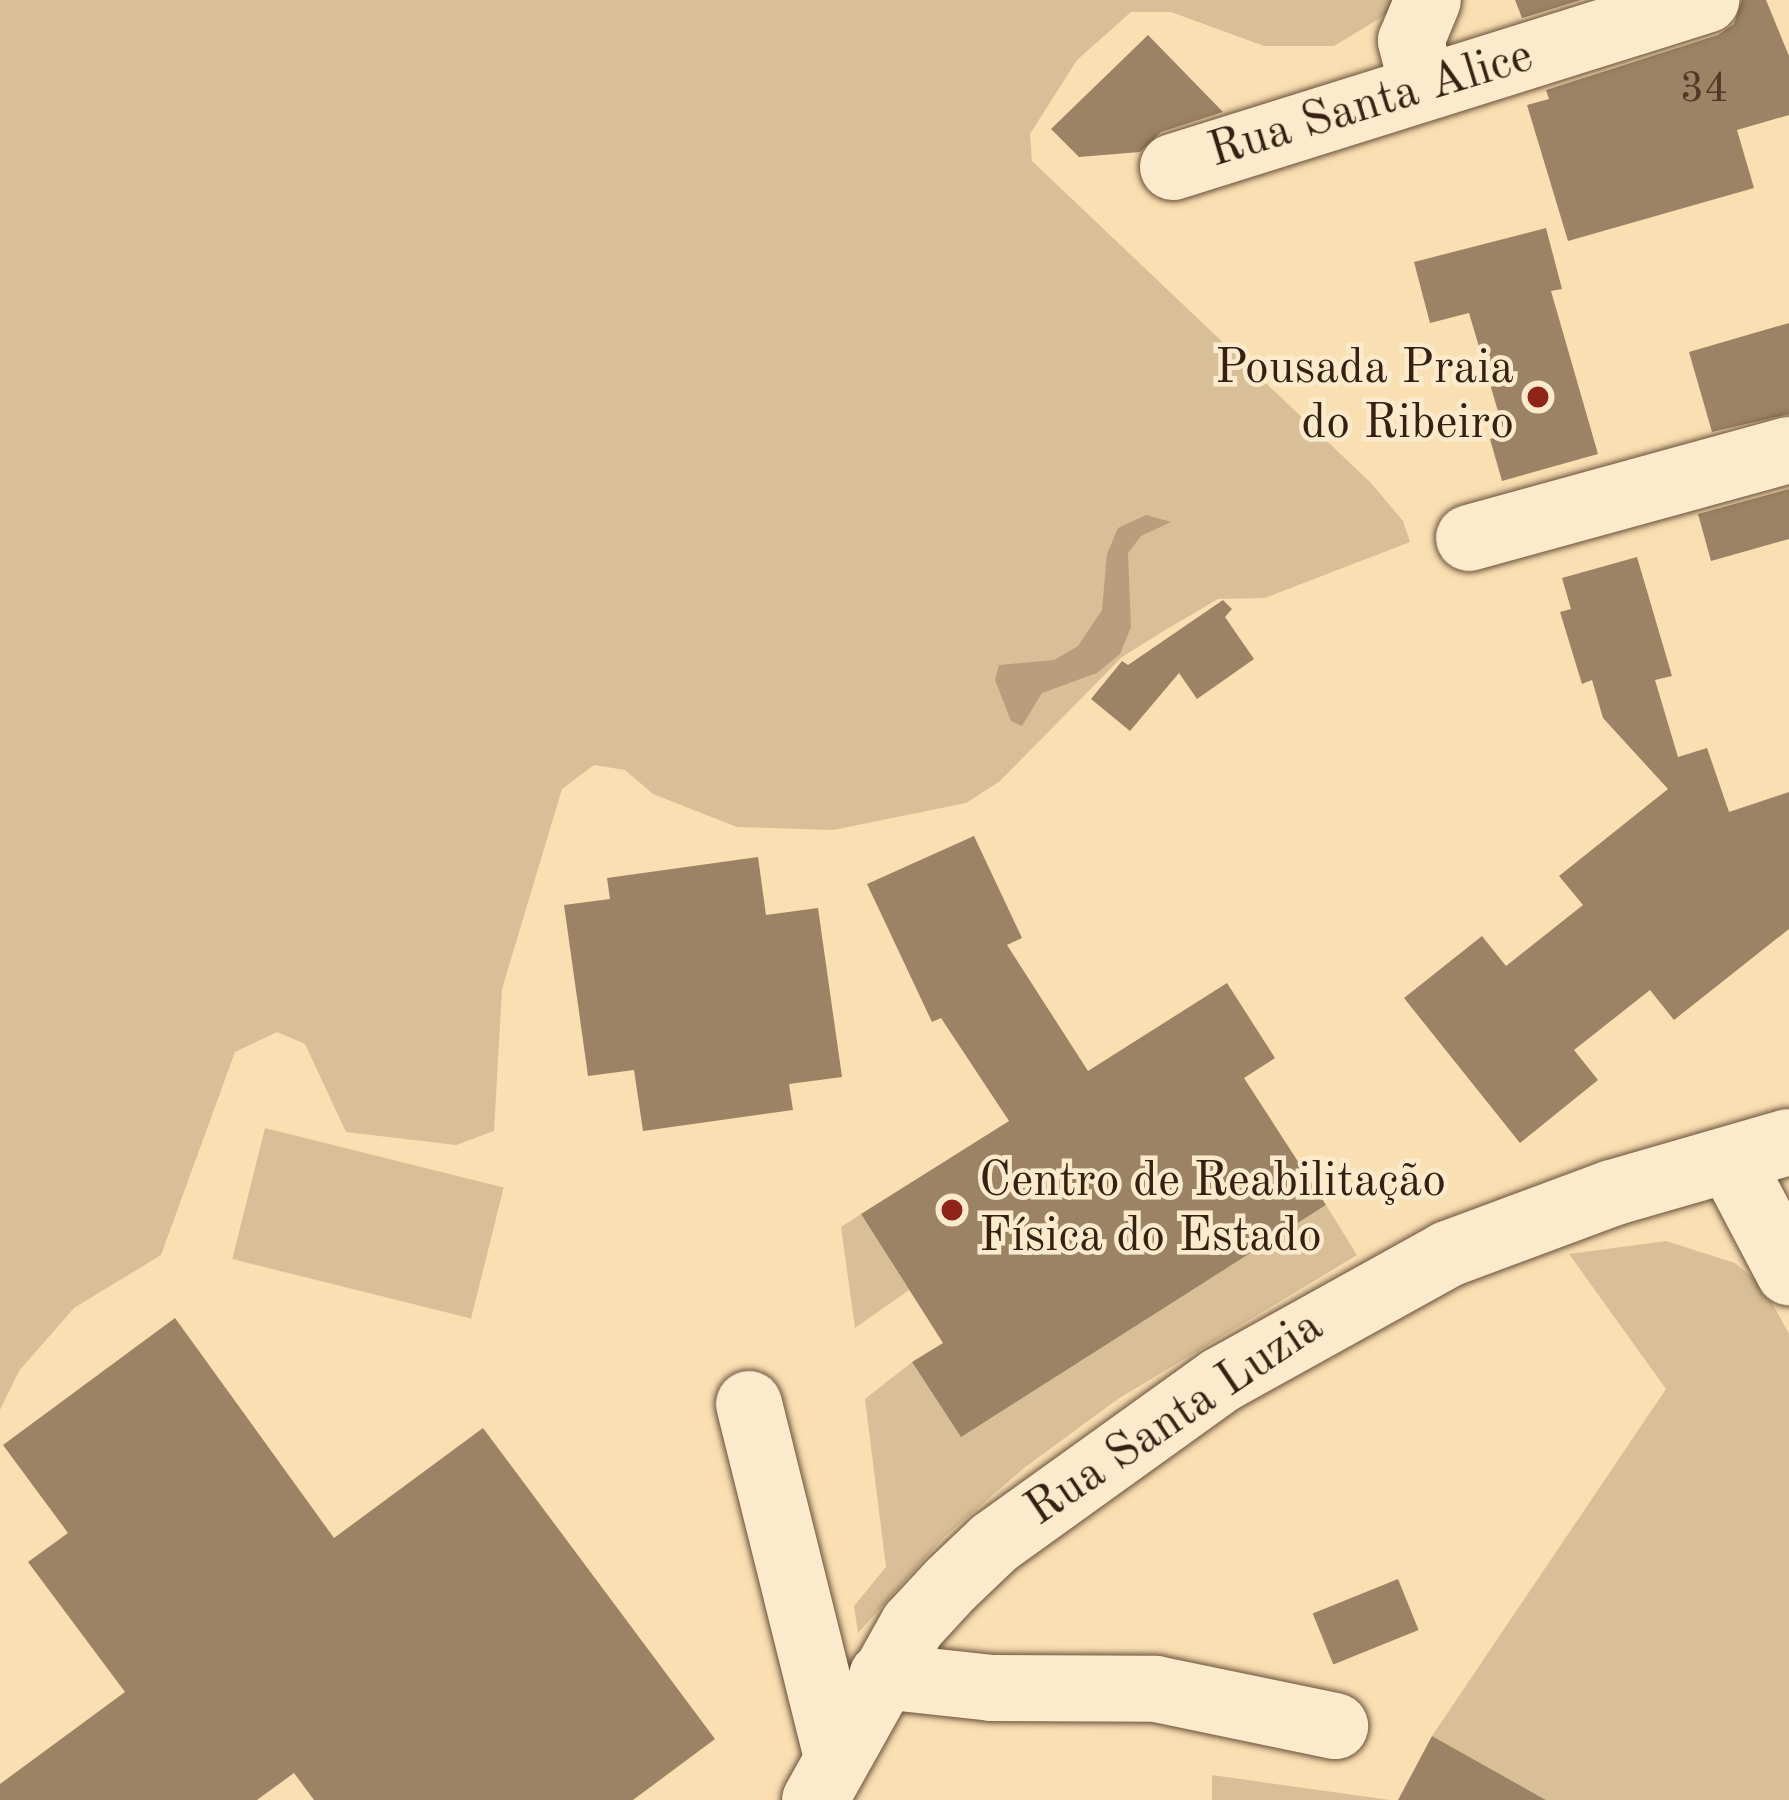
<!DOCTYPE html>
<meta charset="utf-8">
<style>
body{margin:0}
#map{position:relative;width:1789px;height:1800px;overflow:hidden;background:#fadfb2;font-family:"Old Standard TT",serif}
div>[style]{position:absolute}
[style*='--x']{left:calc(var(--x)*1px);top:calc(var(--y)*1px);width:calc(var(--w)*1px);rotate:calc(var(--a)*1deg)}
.green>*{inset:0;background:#d9bf97;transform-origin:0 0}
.water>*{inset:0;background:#b89e7c}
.building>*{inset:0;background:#9c8365;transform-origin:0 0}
.roads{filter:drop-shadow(0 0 3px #68503a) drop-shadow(0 0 3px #68503a)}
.minor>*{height:66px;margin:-33px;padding:0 33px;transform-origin:33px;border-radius:33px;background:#fceacd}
.dots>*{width:33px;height:33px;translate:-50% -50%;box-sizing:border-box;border:6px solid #fceacd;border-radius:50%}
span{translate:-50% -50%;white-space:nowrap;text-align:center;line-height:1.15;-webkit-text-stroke:9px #fceacd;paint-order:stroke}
.number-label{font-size:42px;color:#503927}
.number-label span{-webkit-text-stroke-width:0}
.street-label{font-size:48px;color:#372012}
.poi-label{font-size:48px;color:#372012}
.right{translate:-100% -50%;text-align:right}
.left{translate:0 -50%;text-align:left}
</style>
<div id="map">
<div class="green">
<i style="clip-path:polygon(0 0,1410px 0,1334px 46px,1264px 46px,1171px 12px,1131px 12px,1077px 60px,1030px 134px,1032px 161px,1371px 483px,1403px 521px,1410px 542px,1265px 598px,1218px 599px,1162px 632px,1122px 657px,999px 782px,966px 803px,833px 830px,737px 827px,653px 794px,625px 770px,594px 765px,562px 789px,502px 989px,494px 1131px,456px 1145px,346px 1132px,305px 1044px,277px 1032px,235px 1052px,161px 1255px,74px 1308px,19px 1371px,0 1410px)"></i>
<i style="left:265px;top:1128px;width:246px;height:135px;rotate:14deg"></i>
<i style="clip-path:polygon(1326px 1205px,1357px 1255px,1118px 1399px,1024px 1468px,943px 1538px,858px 1633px,854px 1606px,886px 1567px,865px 1399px,912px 1362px,961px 1436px)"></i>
<i style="clip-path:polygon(861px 1214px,909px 1290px,855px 1328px,841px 1227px)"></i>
<i style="clip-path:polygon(1666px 1241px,1735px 1263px,1763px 1286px,1789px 1334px,1789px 1800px,1546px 1800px,1432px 1736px,1666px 1389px,1569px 1254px)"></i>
<i style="clip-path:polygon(1212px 1775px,1390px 1800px,1212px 1800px)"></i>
</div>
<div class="water">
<i style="clip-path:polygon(1146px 515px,1171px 522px,1141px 536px,1128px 553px,1131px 627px,1120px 654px,1097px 673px,1042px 693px,1022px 726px,1011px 721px,995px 680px,999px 665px,1054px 660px,1078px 646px,1102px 610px,1107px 554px,1118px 528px)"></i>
</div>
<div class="building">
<i style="clip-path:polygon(1515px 0,1581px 0,1522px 18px)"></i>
<i style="clip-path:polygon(1742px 0,1766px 0,1789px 56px,1789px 115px,1737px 130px,1754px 188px,1568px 241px,1527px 105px,1549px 99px,1546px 90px,1718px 35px,1734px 24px)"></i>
<i style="clip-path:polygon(1148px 35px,1223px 112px,1161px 132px,1140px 152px,1079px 157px,1051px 129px)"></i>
<i style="clip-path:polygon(1546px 228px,1562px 289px,1551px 291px,1598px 454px,1502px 481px,1490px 439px,1505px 435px,1469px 313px,1430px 323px,1414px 262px)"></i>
<i style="clip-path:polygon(1789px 323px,1789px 414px,1712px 432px,1689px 352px)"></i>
<i style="clip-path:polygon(1789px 489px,1789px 539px,1711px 561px,1698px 514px)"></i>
<i style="clip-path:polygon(1637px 557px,1672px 676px,1655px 680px,1678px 757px,1707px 748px,1729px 812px,1789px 792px,1789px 929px,1674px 1020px,1650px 990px,1574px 1050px,1598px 1080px,1520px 1143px,1404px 998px,1482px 936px,1506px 966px,1583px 905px,1559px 876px,1668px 789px,1603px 718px,1592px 680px,1582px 684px,1560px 612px,1571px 609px,1562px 578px)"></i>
<i style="clip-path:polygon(1223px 600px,1232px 609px,1225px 617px,1254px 659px,1197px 699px,1179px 673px,1130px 731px,1091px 699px,1122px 661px,1128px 665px)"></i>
<i style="clip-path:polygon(974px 836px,1022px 938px,1007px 945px,1088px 1071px,1227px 983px,1275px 1058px,1244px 1078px,1326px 1205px,961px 1437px,912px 1362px,943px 1343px,861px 1214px,1009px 1121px,941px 1018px,932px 1022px,867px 884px)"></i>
<i style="clip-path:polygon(758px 857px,766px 915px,818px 908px,842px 1077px,789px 1084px,793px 1110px,643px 1131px,634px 1070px,588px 1076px,564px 905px,610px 899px,607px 878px)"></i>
<i style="clip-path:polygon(175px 1318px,334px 1538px,483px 1428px,715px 1739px,633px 1800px,314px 1800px,294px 1773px,257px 1800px,0 1800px,0 1784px,125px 1692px,28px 1562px,68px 1533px,3px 1445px)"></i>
<i style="left:1398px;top:1579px;width:55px;height:92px;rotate:68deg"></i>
<i style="clip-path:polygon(1432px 1736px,1546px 1800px,1398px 1800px)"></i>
</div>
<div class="roads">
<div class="minor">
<i style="--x:1423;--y:88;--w:49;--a:-104.3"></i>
<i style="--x:1411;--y:41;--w:44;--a:-67.5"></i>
<i style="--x:1173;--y:167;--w:559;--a:-17.4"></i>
<i style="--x:1469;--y:538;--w:332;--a:-15.4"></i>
<i style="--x:1730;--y:1160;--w:127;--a:62.2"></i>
<i style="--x:749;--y:1404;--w:363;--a:76"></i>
<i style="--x:882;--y:1676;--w:111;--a:6.2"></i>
<i style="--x:992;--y:1688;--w:164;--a:0.3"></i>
<i style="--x:1156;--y:1689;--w:183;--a:11.7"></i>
<i style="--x:815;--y:1800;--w:201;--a:-60.8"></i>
<i style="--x:913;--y:1625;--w:56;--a:-47.2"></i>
<i style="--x:951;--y:1584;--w:59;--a:-43.6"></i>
<i style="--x:994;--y:1543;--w:279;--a:-35.7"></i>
<i style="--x:1221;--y:1380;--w:260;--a:-29"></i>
<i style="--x:1448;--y:1254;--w:175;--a:-20.4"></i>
<i style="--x:1612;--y:1193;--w:184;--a:-16.1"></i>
</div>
</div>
<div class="dots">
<i style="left:1538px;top:397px;background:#8f2418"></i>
<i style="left:952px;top:1210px;background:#8f2418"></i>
</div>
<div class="number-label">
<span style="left:1704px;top:90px">34</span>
</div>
<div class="street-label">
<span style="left:1371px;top:105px;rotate:-17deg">Rua Santa Alice</span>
<span style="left:1175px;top:1419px;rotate:-34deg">Rua Santa Luzia</span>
</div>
<div class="poi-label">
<span class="right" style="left:1514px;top:397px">Pousada Praia<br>do Ribeiro</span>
<span class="left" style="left:979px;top:1210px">Centro de Reabilitação<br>Física do Estado</span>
</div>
</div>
